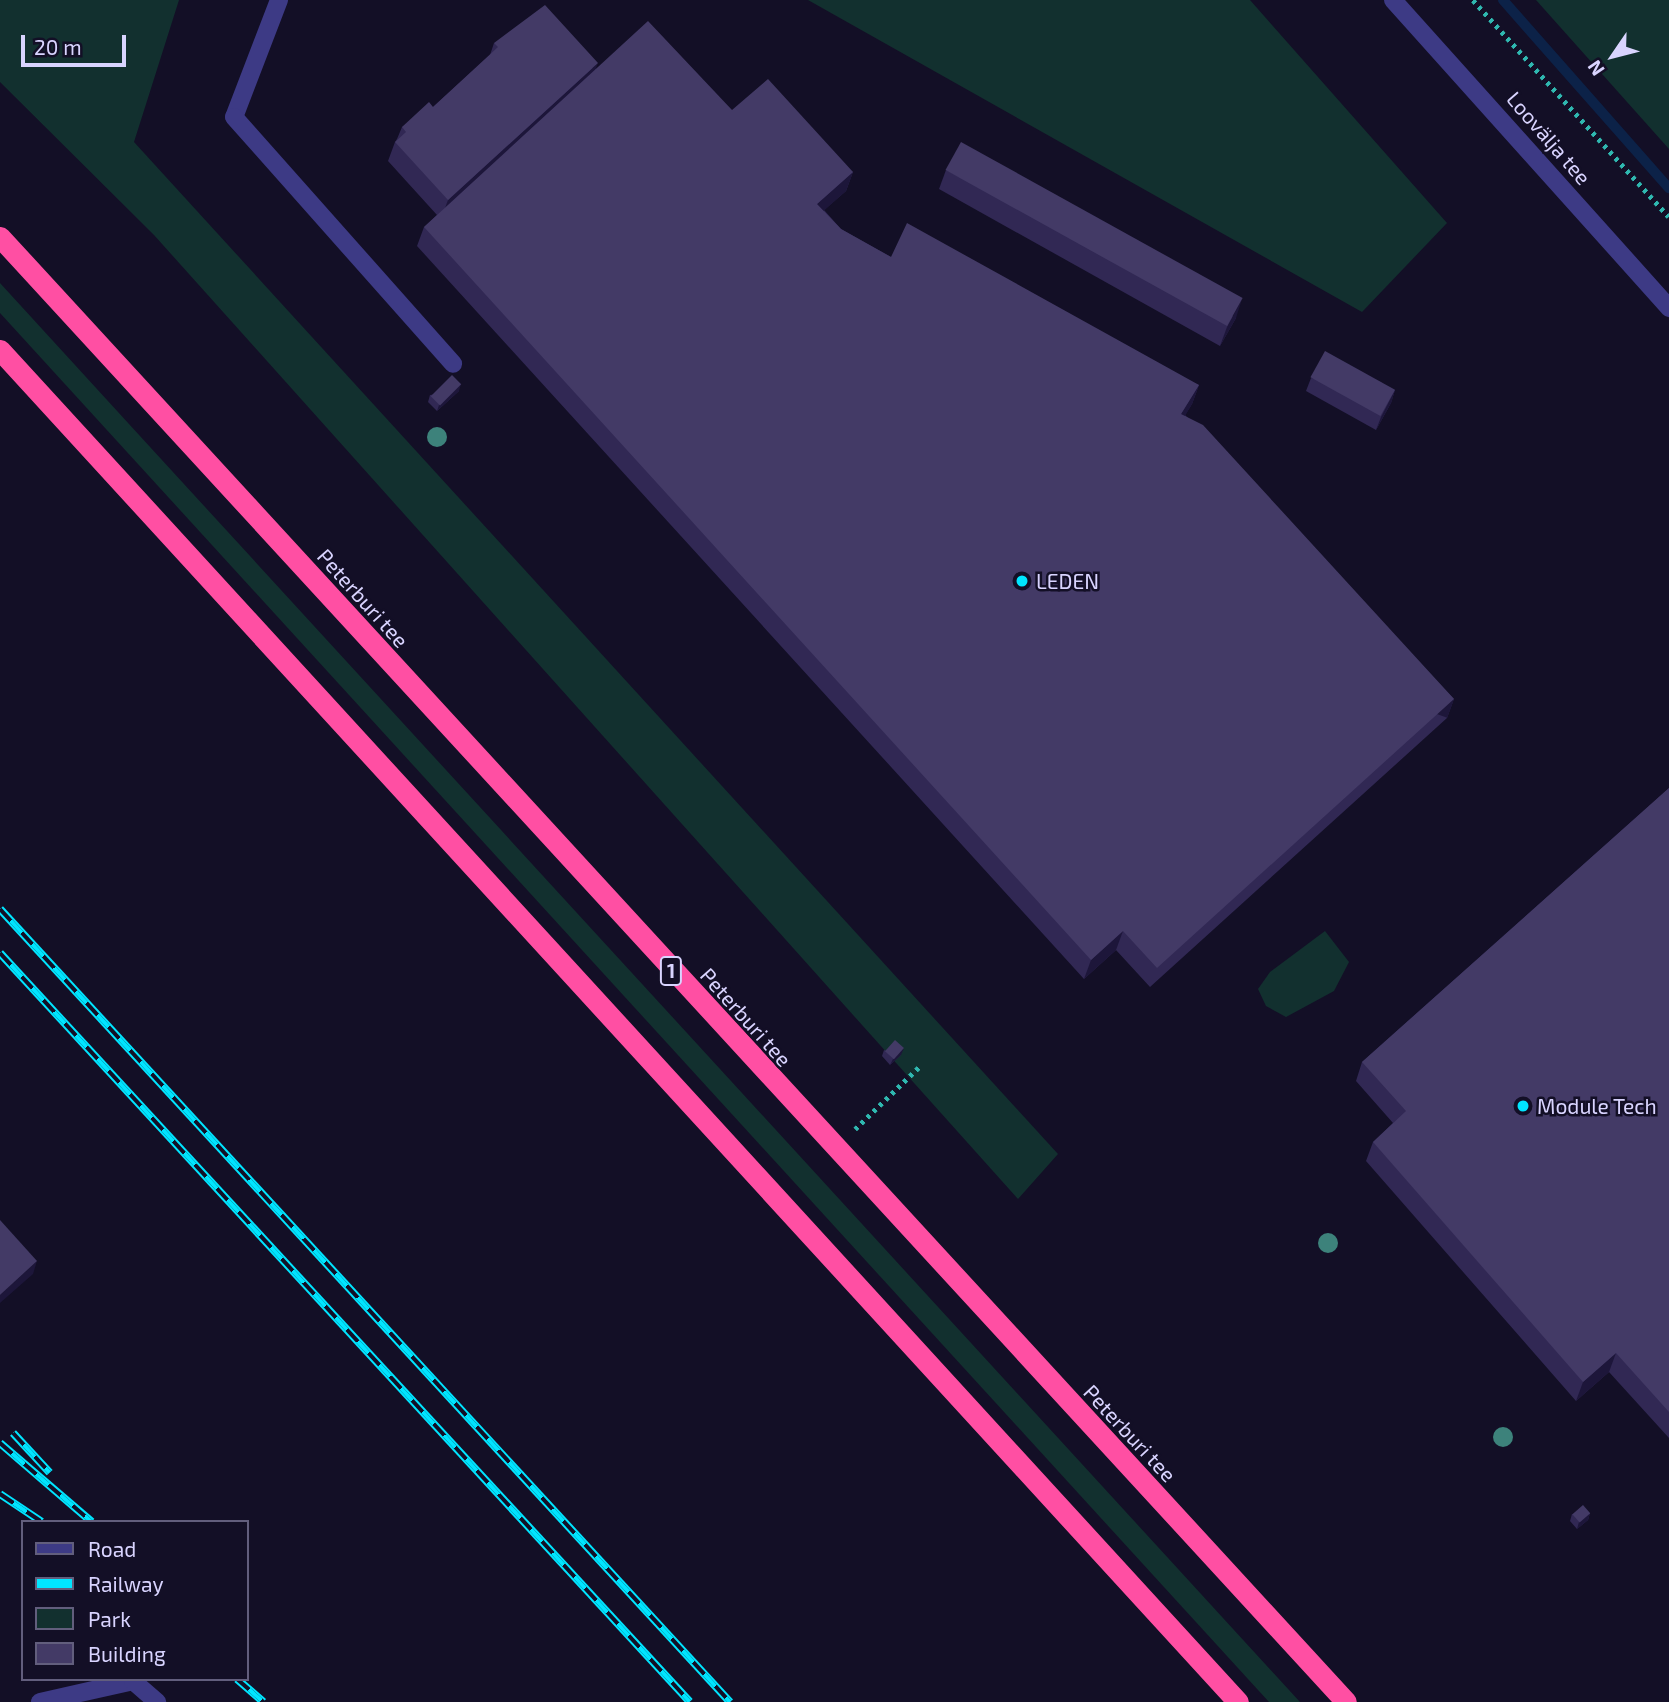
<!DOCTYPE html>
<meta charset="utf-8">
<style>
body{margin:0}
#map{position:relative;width:1669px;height:1702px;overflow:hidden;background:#130f26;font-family:"Exo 2",sans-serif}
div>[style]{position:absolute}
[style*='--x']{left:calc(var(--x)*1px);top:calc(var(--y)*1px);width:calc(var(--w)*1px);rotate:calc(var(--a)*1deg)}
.green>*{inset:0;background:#12302f}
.stream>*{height:10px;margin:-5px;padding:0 5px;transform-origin:5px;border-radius:5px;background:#0c2248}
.path>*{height:4.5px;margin-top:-2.25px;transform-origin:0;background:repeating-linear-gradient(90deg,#2fb8b0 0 3.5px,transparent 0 8.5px)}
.minor>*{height:18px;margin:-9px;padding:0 9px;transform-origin:9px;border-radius:9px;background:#3d3a85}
.highway>*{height:21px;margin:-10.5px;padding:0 10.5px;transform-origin:10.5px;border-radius:10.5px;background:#ff4fa3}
.rail>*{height:8px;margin-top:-4px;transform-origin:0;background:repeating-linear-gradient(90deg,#130f26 0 16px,#00e5ff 0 32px);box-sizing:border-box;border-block:2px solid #00e5ff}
.trees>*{width:20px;height:20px;margin:-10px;border-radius:50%;background:#3d827b}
.wall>*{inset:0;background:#312854}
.shaded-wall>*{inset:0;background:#1d163a;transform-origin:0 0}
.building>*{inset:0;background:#433a66;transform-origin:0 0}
.dots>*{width:19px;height:19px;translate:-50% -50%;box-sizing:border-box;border:4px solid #130f26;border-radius:50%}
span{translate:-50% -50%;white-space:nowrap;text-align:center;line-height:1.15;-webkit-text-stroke:5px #130f26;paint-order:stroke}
.shield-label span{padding:2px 5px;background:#130f26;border:2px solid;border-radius:5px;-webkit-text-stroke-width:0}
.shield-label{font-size:19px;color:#d9d4ff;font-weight:700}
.street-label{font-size:21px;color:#d9d4ff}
.poi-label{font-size:21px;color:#d9d4ff}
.left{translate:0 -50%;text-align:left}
.legend{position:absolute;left:21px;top:1520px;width:228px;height:161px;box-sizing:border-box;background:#130f26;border:2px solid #625e7d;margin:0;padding:9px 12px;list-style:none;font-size:21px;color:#d9d4ff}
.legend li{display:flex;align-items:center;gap:14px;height:35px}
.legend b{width:35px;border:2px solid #625e7d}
.north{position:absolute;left:1578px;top:21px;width:70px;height:70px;-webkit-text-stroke:5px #130f26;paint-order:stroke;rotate:235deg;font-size:19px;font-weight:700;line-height:28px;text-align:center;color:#d9d4ff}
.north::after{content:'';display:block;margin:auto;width:24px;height:32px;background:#d9d4ff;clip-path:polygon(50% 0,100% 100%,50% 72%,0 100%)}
.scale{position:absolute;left:21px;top:35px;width:105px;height:32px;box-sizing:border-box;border:4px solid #d9d4ff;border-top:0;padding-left:9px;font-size:21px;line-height:24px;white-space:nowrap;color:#d9d4ff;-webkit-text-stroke:5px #130f26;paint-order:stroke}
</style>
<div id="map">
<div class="green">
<i style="clip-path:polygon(0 0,179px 0,134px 142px,1058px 1154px,1018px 1199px,154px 235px,0 82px)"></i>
<i style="clip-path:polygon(808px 0,1250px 0,1447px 223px,1362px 312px)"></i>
<i style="clip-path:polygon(1536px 0,1669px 0,1669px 149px)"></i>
<i style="clip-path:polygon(0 283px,129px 424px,1300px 1702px,1269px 1702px,0 313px)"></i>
<i style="clip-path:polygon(1325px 931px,1349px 962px,1334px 991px,1286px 1017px,1266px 1006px,1258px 989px,1270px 972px)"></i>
</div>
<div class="stream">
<i style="--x:1503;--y:0;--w:251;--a:48.6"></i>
</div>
<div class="path">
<i style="--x:1473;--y:0;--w:292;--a:47.9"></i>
<i style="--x:855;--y:1129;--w:92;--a:-44.1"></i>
</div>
<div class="minor">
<i style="--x:279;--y:0;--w:125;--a:111"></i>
<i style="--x:234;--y:117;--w:330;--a:48.4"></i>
<i style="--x:1393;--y:0;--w:414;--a:48.1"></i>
<i style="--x:40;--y:1702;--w:95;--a:-12.7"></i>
<i style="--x:133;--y:1681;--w:32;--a:41"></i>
</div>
<div class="highway">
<i style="--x:0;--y:237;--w:1989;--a:47.42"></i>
<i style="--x:0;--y:350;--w:1833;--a:47.52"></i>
</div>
<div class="rail">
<i style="--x:0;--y:909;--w:1078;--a:47.37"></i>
<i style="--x:0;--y:953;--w:1018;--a:47.35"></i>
<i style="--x:13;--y:1433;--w:54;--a:47.2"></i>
<i style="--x:0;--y:1443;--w:121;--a:40.7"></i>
<i style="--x:0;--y:1494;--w:50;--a:33.7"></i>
<i style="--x:237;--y:1679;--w:35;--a:41"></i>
</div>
<div class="trees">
<i style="left:437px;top:437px"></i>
<i style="left:1328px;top:1243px"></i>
<i style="left:1503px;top:1437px"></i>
</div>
<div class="wall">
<i style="clip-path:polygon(494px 43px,596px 69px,732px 110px,853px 172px,846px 191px,824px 210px,841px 229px,891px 257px,1199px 385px,1192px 404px,1185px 415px,1454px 699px,1447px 718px,1150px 987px,1116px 950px,1084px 979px,417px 246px,424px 227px,437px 215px,388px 161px,395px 142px,397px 139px,402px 127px,433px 107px,490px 55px)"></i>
<i style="clip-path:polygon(946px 170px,1236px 318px,1220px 346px,939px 189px)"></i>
<i style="clip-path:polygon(1311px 378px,1395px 390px,1391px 403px,1376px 430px,1306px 391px)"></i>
<i style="clip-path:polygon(459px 391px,437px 411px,428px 402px,430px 395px)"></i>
<i style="clip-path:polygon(1669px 788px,1669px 1438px,1609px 1372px,1576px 1401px,1366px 1161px,1373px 1142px,1393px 1123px,1356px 1081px,1362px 1062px)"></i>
<i style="clip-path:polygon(884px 1050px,901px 1055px,890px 1065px,882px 1056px)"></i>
<i style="clip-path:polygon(1590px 1513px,1588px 1520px,1577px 1529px,1570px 1521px,1572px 1514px)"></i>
</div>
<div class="shaded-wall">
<i style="clip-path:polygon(598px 63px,591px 82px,441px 219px,448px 200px)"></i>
<i style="clip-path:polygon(853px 172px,846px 191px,810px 223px,817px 204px)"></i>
<i style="clip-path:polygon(1242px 299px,1236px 318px,1220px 346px,1227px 327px)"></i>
<i style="clip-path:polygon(461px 384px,459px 391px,437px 411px,439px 405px)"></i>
<i style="clip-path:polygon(1199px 385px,1192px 404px,1175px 433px,1181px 414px)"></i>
<i style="clip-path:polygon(1395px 390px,1391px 403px,1376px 430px,1381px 417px)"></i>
<i style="left:1454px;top:699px;width:20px;height:401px;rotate:110deg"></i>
<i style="clip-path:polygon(1123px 931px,1116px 950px,1084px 979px,1091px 960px)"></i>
<i style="clip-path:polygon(904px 1048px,901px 1055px,890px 1065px,893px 1059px)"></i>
<i style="clip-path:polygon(37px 1261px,33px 1274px,0 1303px,0 1295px)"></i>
<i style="clip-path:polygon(1616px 1353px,1609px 1372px,1576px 1401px,1583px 1382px)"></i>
<i style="clip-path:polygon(1590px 1513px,1588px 1520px,1577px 1529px,1579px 1522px)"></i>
</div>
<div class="building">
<i style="clip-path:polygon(545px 5px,598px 63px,448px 200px,395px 142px,406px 132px,402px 127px,429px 102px,433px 107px,498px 47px,494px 43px)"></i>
<i style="clip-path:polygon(648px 21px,732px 110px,768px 79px,853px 172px,817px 204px,841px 229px,891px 257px,907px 223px,1199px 385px,1181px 414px,1203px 425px,1454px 699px,1157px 968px,1123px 931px,1091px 960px,424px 227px)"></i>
<i style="left:961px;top:142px;width:322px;height:32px;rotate:29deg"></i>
<i style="left:1325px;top:351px;width:80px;height:30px;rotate:29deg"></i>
<i style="left:452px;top:375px;width:13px;height:30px;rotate:45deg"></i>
<i style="clip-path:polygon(1669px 788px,1669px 1412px,1616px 1353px,1583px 1382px,1373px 1142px,1406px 1111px,1362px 1062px)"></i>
<i style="left:895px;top:1040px;width:12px;height:15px;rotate:42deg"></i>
<i style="clip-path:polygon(0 1220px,37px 1261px,0 1295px)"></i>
<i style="left:1583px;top:1505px;width:11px;height:14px;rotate:49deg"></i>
</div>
<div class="dots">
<i style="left:1022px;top:581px;background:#00e5ff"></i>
<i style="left:1523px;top:1106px;background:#00e5ff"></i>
</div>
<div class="shield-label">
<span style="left:671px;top:971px">1</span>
</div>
<div class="street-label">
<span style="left:1549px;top:138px;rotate:49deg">Loovälja tee</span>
<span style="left:363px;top:598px;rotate:48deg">Peterburi tee</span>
<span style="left:746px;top:1017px;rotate:48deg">Peterburi tee</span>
<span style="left:1130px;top:1433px;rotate:47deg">Peterburi tee</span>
</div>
<div class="poi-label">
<span class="left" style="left:1036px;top:581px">LEDEN</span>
<span class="left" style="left:1537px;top:1106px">Module Tech</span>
</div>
<ul class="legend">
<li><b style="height:9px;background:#3d3a85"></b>Road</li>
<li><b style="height:9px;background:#00e5ff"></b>Railway</li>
<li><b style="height:19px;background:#12302f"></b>Park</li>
<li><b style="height:19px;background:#433a66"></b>Building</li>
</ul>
<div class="north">N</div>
<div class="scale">20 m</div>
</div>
